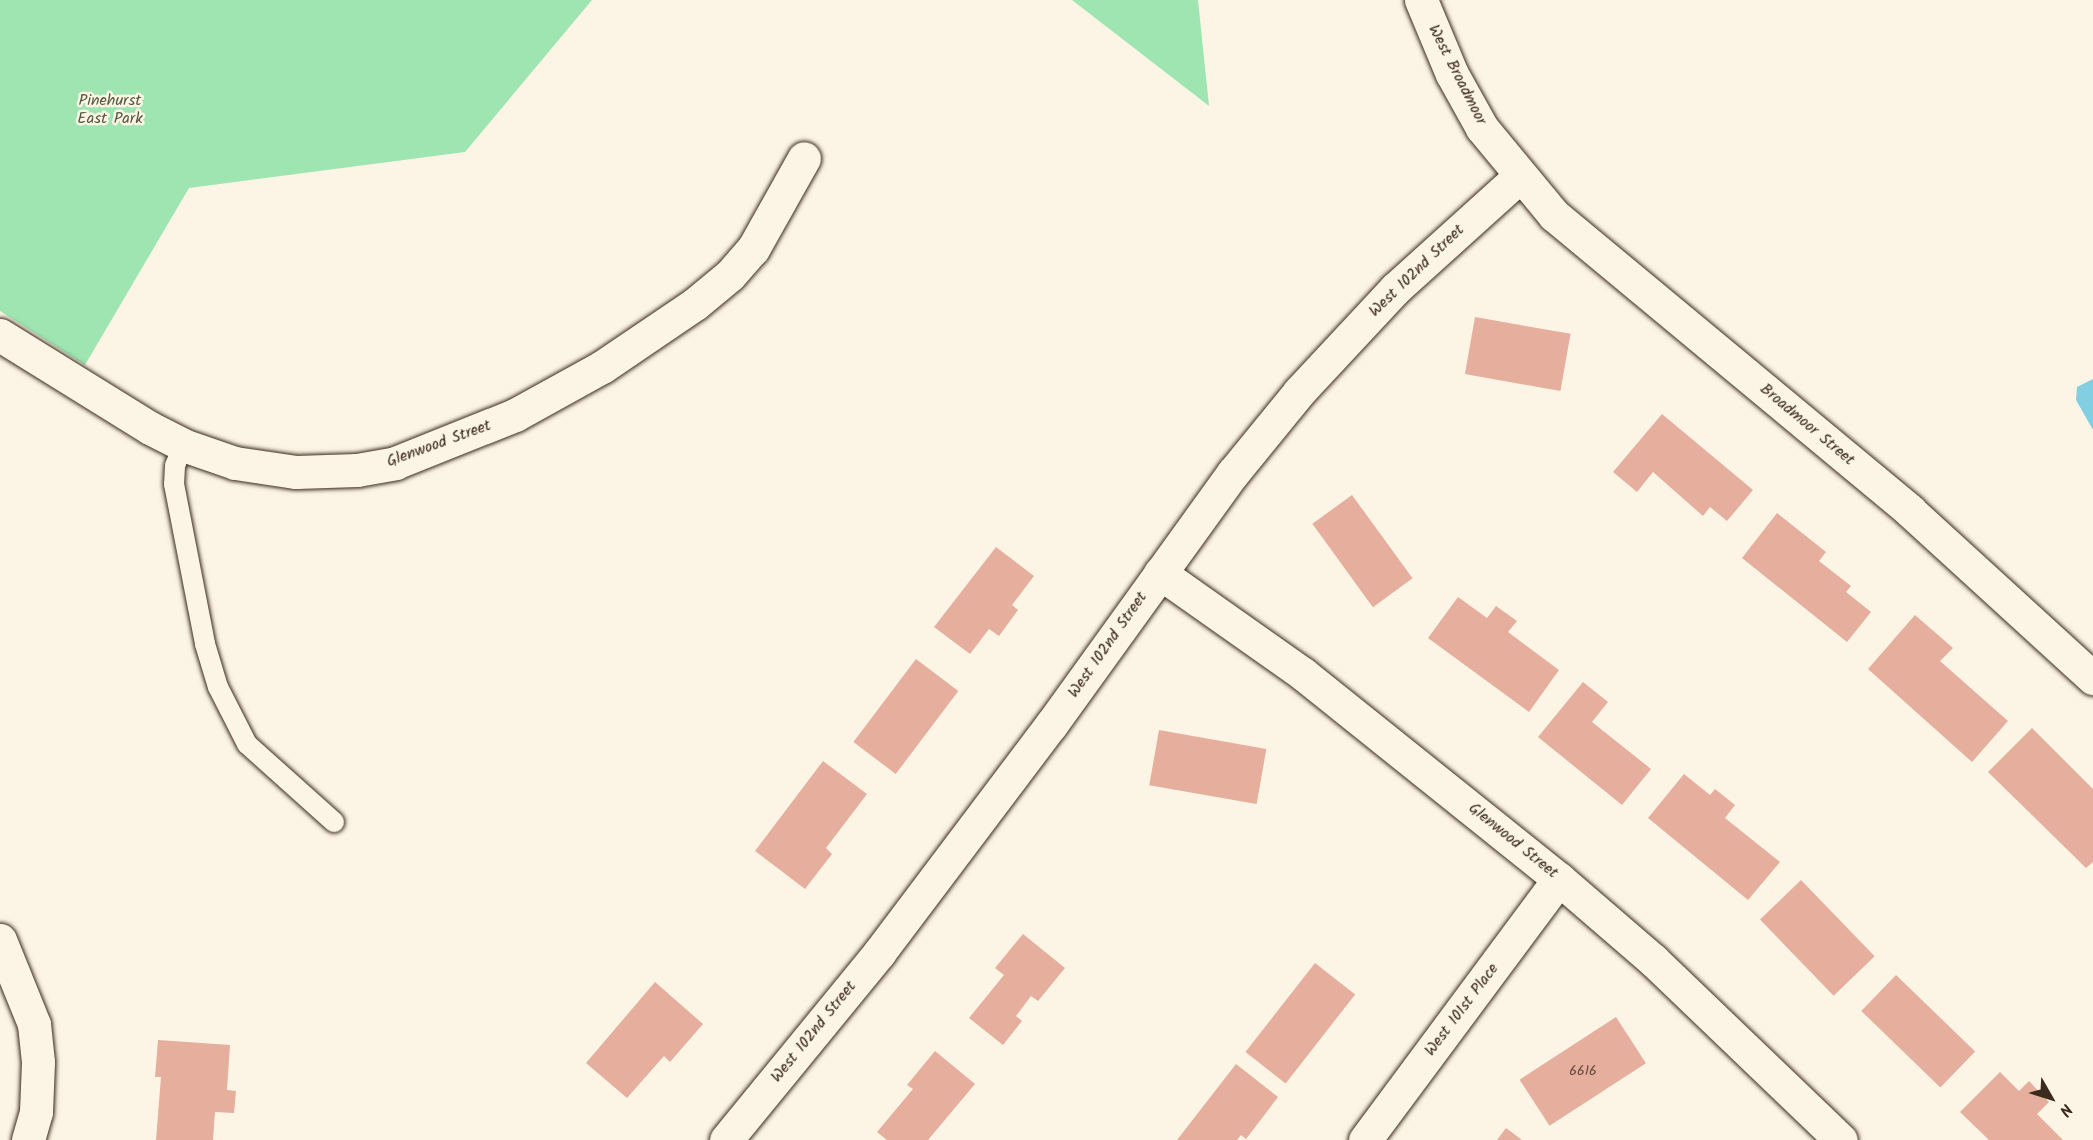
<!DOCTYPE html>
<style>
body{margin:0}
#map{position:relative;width:2093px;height:1140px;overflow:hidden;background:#fcf5e5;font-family:Kalam,sans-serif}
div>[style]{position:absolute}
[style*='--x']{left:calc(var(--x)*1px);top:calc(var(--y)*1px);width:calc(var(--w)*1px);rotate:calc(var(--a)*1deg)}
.green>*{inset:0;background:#9fe5b2}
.water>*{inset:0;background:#82cfe2}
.building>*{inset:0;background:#e6ae9c;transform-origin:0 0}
.roads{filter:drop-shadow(0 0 2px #3b2a1e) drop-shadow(0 0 2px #3b2a1e)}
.lane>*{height:20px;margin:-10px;padding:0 10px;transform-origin:10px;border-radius:10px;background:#fcf5e5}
.street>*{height:33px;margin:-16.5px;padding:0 16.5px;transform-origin:16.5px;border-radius:16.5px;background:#fcf5e5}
span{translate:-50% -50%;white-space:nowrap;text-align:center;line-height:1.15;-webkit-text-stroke:5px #fcf5e5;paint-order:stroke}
.number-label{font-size:14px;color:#664b3e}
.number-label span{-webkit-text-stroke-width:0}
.street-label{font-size:16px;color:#3b2a1e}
.park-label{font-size:16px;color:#545943}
.north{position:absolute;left:2021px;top:1068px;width:60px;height:60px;-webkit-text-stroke:4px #fcf5e5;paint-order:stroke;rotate:129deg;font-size:16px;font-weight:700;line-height:24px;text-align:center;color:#3b2a1e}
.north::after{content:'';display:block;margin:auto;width:21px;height:27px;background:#3b2a1e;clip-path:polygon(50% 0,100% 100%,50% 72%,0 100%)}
</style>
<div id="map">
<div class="green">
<i style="clip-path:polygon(0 0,592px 0,465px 152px,189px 188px,85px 365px,0 311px)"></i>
<i style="clip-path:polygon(1072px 0,1198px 0,1209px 106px)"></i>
</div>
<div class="water">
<i style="clip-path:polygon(2093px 379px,2093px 430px,2076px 400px,2077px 387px)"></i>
</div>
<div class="building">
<i style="left:1475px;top:317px;width:97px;height:58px;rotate:10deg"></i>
<i style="clip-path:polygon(1662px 414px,1753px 490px,1727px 521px,1710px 507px,1703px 516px,1653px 472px,1637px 492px,1613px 472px)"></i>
<i style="left:1352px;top:495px;width:103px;height:49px;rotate:54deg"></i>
<i style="clip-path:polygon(1777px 513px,1826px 552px,1819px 561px,1851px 586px,1846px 592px,1871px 612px,1847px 642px,1742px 558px)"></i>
<i style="clip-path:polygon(996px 547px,1034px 576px,1012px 605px,1018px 610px,999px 636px,989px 629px,970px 654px,934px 627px)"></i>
<i style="clip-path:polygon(1458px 597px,1487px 618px,1496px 606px,1517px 621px,1508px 632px,1559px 670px,1529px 712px,1428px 638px)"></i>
<i style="clip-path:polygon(1915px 615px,1953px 648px,1940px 661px,2008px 721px,1972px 762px,1868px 669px)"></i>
<i style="left:916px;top:659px;width:53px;height:104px;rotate:37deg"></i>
<i style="clip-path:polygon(1583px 682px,1608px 702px,1592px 722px,1651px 769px,1622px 805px,1538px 737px)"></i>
<i style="clip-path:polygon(2032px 728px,2093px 789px,2093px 862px,2086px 868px,1988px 772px)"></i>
<i style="left:1159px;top:730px;width:109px;height:56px;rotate:10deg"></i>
<i style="clip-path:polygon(823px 761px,867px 794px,826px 848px,832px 854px,805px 889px,755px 851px)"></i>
<i style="clip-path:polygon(1684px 774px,1710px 795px,1715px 789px,1735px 805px,1725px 818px,1780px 862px,1748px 900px,1648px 818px)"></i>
<i style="left:1801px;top:880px;width:106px;height:57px;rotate:46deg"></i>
<i style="clip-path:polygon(1023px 934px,1065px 968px,1038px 1001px,1031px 996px,1016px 1016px,1022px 1021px,1003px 1045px,969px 1018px,1004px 975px,995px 968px)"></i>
<i style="left:1315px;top:963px;width:51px;height:113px;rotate:38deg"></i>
<i style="left:1896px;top:975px;width:110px;height:50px;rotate:44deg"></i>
<i style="clip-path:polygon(655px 982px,703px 1024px,670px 1062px,664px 1056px,627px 1098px,586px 1063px)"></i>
<i style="left:1616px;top:1017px;width:55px;height:115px;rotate:57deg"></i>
<i style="clip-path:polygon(158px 1040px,230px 1045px,227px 1090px,236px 1091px,234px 1113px,215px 1112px,213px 1140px,156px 1140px,161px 1077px,155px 1077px)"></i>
<i style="clip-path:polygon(935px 1051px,975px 1084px,928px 1140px,887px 1140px,877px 1132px,913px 1089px,907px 1085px)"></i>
<i style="clip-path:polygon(1236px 1064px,1278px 1097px,1246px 1139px,1241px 1135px,1237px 1140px,1177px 1140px)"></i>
<i style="clip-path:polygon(2000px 1072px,2019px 1091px,2029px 1081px,2049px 1102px,2037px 1114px,2063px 1140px,1989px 1140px,1960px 1112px)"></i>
<i style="clip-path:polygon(1506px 1128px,1522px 1140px,1497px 1140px)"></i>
</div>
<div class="roads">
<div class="lane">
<i style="--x:183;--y:445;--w:22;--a:111"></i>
<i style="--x:175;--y:466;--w:18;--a:93"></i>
<i style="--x:174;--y:484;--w:163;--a:79"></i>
<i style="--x:205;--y:644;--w:45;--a:73.2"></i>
<i style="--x:218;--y:687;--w:64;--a:63"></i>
<i style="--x:247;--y:744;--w:117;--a:41.9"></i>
</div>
<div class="street">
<i style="--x:1421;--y:0;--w:80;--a:67.3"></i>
<i style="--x:1452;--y:74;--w:62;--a:60.9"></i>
<i style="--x:1482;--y:128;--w:113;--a:50.4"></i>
<i style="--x:1554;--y:215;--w:463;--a:39.7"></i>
<i style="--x:1910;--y:511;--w:248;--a:42.4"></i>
<i style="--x:0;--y:335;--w:176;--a:31.8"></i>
<i style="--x:150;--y:428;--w:37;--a:27"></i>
<i style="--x:183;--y:445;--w:55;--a:19.1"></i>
<i style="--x:235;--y:463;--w:62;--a:8.4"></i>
<i style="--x:296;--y:472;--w:61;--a:-1.9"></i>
<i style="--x:357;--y:470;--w:39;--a:-10"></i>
<i style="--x:395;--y:463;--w:129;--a:-21.8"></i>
<i style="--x:515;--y:415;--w:99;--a:-28.9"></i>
<i style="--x:602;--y:367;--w:112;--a:-34.1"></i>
<i style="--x:695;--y:304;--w:45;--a:-39.6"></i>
<i style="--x:730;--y:275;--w:35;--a:-49"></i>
<i style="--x:753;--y:249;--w:104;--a:-60.7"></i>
<i style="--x:1160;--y:573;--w:175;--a:35.2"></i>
<i style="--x:1303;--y:674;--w:328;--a:38.7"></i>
<i style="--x:1559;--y:879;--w:124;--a:40.8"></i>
<i style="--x:1653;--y:960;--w:260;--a:43.8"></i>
<i style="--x:0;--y:940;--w:91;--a:68"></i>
<i style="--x:34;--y:1024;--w:38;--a:84"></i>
<i style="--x:38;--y:1062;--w:50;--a:92.3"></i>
<i style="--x:36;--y:1112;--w:29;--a:106"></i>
<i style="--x:726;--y:1140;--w:242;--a:-50.7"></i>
<i style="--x:879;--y:953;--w:286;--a:-53"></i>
<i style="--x:1051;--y:725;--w:311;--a:-54.2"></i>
<i style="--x:1233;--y:473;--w:104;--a:-50.8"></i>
<i style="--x:1299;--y:392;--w:141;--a:-47"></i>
<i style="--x:1395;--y:289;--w:167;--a:-42.1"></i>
<i style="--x:1365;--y:1140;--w:325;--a:-53.4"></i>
</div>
</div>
<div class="number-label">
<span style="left:1583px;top:1071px">6616</span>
</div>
<div class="street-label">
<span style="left:1457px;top:75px;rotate:63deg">West Broadmoor</span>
<span style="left:1417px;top:271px;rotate:-44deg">West 102nd Street</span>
<span style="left:1807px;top:425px;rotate:40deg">Broadmoor Street</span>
<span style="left:439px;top:444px;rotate:-20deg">Glenwood Street</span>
<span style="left:1108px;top:645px;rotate:-55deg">West 102nd Street</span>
<span style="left:1513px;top:841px;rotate:39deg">Glenwood Street</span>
<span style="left:1462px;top:1010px;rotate:-53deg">West 101st Place</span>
<span style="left:814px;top:1032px;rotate:-51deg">West 102nd Street</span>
</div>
<div class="park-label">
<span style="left:110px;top:110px">Pinehurst<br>East Park</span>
</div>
<div class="north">N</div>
</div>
